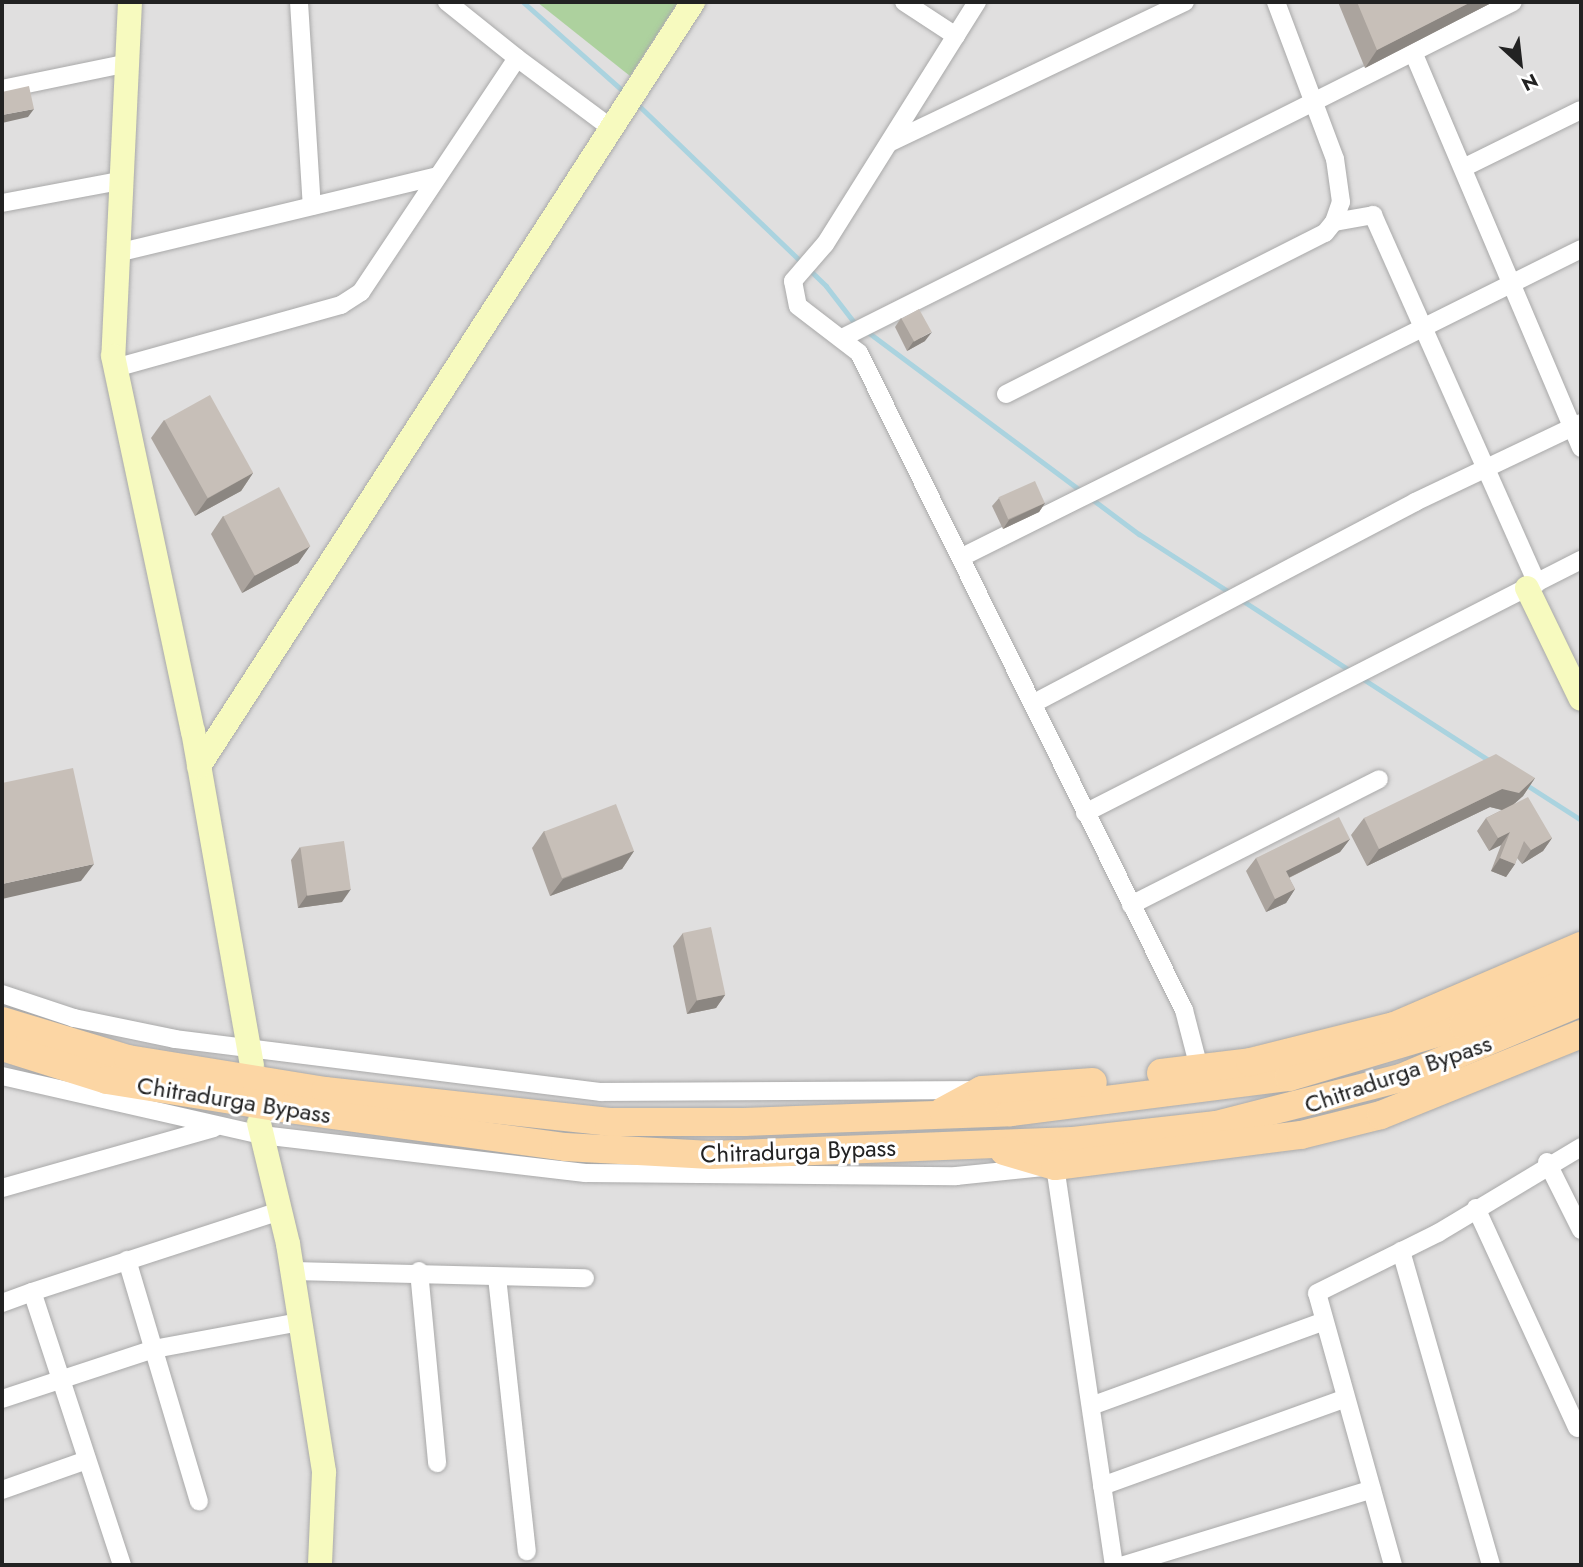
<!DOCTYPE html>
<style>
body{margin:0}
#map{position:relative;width:1583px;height:1567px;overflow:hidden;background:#f2efe9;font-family:Jost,sans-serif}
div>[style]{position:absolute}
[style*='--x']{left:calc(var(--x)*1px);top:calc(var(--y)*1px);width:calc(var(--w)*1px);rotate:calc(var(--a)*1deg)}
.residential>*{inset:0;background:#e0dfdf;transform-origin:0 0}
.forest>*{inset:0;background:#add19e}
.stream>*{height:5px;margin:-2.5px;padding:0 2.5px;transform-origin:2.5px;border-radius:2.5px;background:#aad3df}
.roads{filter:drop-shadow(0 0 2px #a9a9a9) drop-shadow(0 0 2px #a9a9a9)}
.street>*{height:18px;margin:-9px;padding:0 9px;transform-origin:9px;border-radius:9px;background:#fff}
.secondary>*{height:24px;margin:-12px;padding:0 12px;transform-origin:12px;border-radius:12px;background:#f7fabf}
.primary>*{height:28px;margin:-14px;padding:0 14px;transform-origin:14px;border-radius:14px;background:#fcd6a4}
.wall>*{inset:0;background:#aba49e}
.shaded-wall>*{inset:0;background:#8b8681}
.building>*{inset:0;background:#c7bfb8;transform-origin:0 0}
span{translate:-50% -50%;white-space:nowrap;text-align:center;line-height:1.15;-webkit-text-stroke:6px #fff;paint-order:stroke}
.street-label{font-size:24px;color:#222}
.frame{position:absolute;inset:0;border:4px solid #222;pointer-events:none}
.north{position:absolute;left:1485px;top:28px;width:70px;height:70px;-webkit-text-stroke:5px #fff;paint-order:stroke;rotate:153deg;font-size:19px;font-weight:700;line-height:28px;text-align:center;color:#222}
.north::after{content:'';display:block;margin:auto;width:24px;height:32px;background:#222;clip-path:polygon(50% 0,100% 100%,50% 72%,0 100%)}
</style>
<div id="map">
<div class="residential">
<i style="left:2px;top:2px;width:1579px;height:1563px"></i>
</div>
<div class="forest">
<i style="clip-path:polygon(537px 2px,678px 2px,630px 76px)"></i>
</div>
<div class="stream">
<i style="--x:523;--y:2;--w:137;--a:41.7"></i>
<i style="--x:635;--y:102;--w:265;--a:43.9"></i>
<i style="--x:826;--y:286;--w:49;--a:52.4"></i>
<i style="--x:865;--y:330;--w:342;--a:36.7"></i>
<i style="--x:1139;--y:534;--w:111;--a:32.8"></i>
<i style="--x:1240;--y:599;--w:134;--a:33.1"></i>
<i style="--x:1360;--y:677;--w:155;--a:32.9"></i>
<i style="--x:1525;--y:784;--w:67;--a:32.7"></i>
</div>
<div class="roads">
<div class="street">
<i style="--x:299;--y:2;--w:204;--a:86.4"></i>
<i style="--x:904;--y:2;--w:62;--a:33.2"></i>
<i style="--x:977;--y:2;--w:286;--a:122.1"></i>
<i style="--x:825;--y:244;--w:49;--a:130.9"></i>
<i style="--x:793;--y:281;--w:25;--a:79"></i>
<i style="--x:798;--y:306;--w:77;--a:37.6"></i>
<i style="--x:859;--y:353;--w:733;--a:63.68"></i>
<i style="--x:1184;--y:1010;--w:60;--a:75.5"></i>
<i style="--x:1413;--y:52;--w:430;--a:67"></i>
<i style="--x:517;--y:58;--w:117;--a:36.7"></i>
<i style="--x:2;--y:89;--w:125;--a:-11.6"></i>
<i style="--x:889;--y:143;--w:328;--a:-25.5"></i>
<i style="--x:1463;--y:168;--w:131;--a:-26.2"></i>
<i style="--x:2;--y:203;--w:120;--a:-10.6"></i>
<i style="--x:1334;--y:222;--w:40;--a:-10"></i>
<i style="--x:1373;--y:215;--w:403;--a:66"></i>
<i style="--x:117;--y:253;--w:330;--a:-13.5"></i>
<i style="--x:842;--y:338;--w:750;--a:-26.6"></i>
<i style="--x:115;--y:368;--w:235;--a:-15.6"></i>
<i style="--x:341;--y:305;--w:24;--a:-33"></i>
<i style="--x:361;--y:292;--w:281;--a:-56.3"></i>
<i style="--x:517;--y:58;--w:90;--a:-141.3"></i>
<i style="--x:1006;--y:394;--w:357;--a:-26.8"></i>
<i style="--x:1325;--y:233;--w:14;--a:-51"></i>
<i style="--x:1334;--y:222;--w:21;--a:-71"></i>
<i style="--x:1341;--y:202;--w:43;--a:-97.9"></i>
<i style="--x:1335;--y:159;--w:168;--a:-110.6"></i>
<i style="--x:962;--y:557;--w:691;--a:-26.45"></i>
<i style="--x:1036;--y:702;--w:429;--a:-27.8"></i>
<i style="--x:1415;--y:502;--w:184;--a:-25.4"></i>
<i style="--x:1085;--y:813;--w:557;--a:-27.03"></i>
<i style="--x:1131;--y:905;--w:278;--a:-26.9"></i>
<i style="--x:2;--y:994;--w:76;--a:18.4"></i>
<i style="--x:74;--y:1018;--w:103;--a:11.7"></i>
<i style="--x:175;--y:1039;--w:429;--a:7.1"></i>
<i style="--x:601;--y:1092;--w:374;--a:-0.3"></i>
<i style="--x:2;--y:1076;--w:267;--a:12.8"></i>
<i style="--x:262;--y:1135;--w:325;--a:6.7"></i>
<i style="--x:585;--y:1173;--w:371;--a:0.5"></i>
<i style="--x:956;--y:1176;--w:100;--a:-5.8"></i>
<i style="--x:1055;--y:1166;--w:403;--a:81.6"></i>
<i style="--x:1547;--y:1162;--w:76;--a:63.4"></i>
<i style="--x:2;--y:1188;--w:220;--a:-15.8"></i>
<i style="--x:1476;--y:1208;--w:242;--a:65.3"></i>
<i style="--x:1401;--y:1251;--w:327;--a:74"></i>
<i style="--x:127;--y:1260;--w:252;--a:73.4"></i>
<i style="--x:292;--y:1271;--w:293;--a:1.4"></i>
<i style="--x:419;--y:1271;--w:193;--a:84.6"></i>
<i style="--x:497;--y:1277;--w:276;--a:83.8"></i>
<i style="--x:2;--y:1303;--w:32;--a:-20"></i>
<i style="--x:2;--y:1399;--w:160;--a:-18.2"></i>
<i style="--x:154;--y:1349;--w:148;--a:-10.5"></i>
<i style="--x:1091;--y:1406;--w:248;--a:-20"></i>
<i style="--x:1102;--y:1486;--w:259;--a:-19.8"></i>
<i style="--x:2;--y:1490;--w:90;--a:-19.4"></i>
<i style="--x:122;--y:1565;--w:287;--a:-108.2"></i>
<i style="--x:32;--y:1292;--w:261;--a:-18.1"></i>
<i style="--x:1124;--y:1565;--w:259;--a:-17"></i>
<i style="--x:1393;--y:1565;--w:282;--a:-105.6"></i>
<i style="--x:1317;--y:1293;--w:135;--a:-26.4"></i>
<i style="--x:1438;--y:1233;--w:167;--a:-31"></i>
</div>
<div class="secondary">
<i style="--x:130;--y:2;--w:354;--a:92.7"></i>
<i style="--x:113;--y:356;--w:383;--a:78"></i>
<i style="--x:193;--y:731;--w:340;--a:80"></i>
<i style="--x:1527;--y:588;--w:123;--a:64.1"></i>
<i style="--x:199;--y:766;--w:910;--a:-57.11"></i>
<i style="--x:259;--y:1123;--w:124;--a:76.5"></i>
<i style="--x:288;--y:1244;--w:231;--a:81"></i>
<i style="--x:324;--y:1472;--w:93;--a:92.5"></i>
</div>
<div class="primary">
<i style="--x:2;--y:1021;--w:132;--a:16.8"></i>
<i style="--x:128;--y:1059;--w:200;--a:9.2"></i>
<i style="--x:325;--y:1091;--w:286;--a:6.2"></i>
<i style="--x:609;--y:1122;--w:135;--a:0"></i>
<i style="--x:744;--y:1122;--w:267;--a:-2.1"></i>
<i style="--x:1011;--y:1112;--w:280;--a:-7.2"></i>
<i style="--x:1289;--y:1077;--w:182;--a:-16.6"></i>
<i style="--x:1463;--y:1025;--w:129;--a:-23.8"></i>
<i style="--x:2;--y:1047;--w:110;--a:17.4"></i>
<i style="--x:107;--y:1080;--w:183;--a:9.1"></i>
<i style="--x:288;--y:1109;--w:280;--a:7.8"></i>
<i style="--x:565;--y:1147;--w:146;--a:3.1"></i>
<i style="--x:711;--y:1155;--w:362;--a:-2.2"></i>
<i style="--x:1073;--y:1141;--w:144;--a:-6.4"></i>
<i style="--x:1216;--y:1125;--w:191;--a:-14.3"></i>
<i style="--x:1401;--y:1078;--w:195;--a:-22.9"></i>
<i style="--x:1161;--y:1073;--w:90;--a:-7"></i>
<i style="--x:1250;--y:1062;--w:148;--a:-14"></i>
<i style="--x:1394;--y:1026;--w:203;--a:-23.2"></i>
<i style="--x:943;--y:1111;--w:44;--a:-28.3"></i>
<i style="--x:982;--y:1090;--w:111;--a:-4.1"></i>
<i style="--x:1004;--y:1151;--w:53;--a:16.4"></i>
<i style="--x:1055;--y:1166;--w:248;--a:-7.2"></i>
<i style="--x:1301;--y:1135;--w:82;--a:-14"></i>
<i style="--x:1381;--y:1115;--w:216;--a:-22"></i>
</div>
</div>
<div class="wall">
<i style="clip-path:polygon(1338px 2px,1493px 2px,1365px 68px)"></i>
<i style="clip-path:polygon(901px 318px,925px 341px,907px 351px,895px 327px)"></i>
<i style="clip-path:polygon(164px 420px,253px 473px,241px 491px,195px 516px,151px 438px)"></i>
<i style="clip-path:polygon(999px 498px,1045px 503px,1039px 512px,1003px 529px,992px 506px)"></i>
<i style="clip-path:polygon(223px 516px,310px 546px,298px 563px,242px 593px,211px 534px)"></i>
<i style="clip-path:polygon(1535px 778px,1523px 796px,1514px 804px,1552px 838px,1543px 851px,1522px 864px,1517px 858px,1515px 864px,1506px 877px,1491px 871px,1501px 845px,1489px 851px,1477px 831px,1486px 818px,1502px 810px,1490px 807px,1367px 866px,1351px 835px,1364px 818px)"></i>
<i style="clip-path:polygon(544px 831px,634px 851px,622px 869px,550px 896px,532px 848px)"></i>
<i style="clip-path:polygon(1350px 839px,1340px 852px,1289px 878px,1295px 889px,1286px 903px,1266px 912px,1246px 871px,1256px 858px)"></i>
<i style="clip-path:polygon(300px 847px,342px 902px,298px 908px,291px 860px)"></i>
<i style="clip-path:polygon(683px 933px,725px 995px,716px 1008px,687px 1014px,673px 946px)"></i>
</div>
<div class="shaded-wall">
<i style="clip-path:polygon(1471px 2px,1493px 2px,1365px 68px,1377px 50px)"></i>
<i style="clip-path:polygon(34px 109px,28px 117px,2px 123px,2px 115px)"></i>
<i style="clip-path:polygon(932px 332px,925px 341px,907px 351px,913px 342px)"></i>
<i style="clip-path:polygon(253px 473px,241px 491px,195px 516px,207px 499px)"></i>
<i style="clip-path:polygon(1045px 503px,1039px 512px,1003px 529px,1009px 520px)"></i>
<i style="clip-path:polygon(310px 546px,298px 563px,242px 593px,255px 575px)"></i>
<i style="clip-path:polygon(1535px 778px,1523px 796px,1506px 811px,1490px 807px,1367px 866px,1379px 849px,1502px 789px)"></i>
<i style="clip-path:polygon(1510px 832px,1501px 845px,1489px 851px,1498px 838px)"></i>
<i style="clip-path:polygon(1552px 838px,1543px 851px,1522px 864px,1531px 850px)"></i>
<i style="clip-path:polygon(1350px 839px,1340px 852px,1276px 884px,1286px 871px)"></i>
<i style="clip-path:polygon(634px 851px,622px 869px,550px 896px,563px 879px)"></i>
<i style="clip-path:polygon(1500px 858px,1515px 864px,1506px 877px,1491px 871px)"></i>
<i style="clip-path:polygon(94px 864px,81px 881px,2px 899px,2px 884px)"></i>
<i style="clip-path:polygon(351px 889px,342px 902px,298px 908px,307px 895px)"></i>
<i style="clip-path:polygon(1295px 889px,1286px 903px,1266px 912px,1275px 899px)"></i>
<i style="clip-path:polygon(725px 995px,716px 1008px,687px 1014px,697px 1000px)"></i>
</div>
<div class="building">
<i style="clip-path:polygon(1357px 2px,1471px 2px,1377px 50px)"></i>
<i style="clip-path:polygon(29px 86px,34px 109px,2px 115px,2px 92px)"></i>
<i style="left:919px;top:309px;width:26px;height:20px;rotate:61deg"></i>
<i style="left:210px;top:395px;width:89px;height:52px;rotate:61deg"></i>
<i style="left:1035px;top:481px;width:24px;height:40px;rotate:66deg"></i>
<i style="left:279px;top:487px;width:67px;height:63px;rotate:62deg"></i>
<i style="clip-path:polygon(1496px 754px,1535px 778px,1519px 793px,1502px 789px,1379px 849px,1364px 818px)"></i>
<i style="clip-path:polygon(73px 768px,94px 864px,2px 884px,2px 783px)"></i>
<i style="clip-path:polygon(1528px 797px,1552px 838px,1531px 850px,1524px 841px,1515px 864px,1500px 858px,1510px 832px,1498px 838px,1486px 818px)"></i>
<i style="left:616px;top:804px;width:50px;height:77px;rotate:69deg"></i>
<i style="clip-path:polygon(1339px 817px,1350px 839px,1286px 871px,1295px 889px,1275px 899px,1256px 858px)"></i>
<i style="left:344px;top:841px;width:49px;height:44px;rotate:82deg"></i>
<i style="left:711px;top:927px;width:69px;height:29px;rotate:78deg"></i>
</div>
<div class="street-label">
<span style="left:1398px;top:1074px;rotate:-19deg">Chitradurga Bypass</span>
<span style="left:234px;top:1100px;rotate:9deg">Chitradurga Bypass</span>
<span style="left:798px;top:1151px;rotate:-2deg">Chitradurga Bypass</span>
</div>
<div class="frame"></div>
<div class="north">N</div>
</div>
